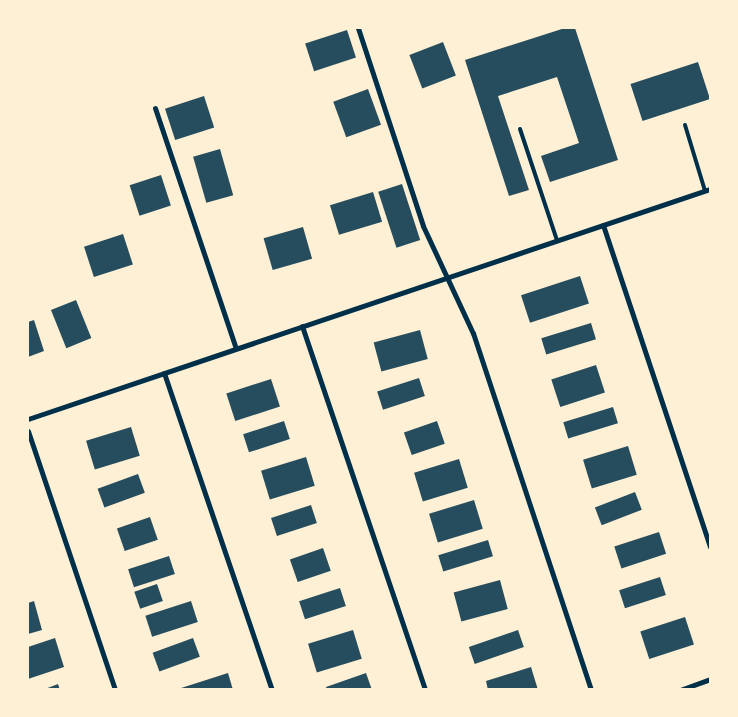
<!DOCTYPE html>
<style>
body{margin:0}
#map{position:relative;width:738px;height:717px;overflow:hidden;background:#fdf0d5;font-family:"Public Sans",sans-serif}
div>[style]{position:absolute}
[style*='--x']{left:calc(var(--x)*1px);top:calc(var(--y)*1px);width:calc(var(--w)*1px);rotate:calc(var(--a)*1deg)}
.building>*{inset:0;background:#264d5e;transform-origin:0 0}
.service>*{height:4px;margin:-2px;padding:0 2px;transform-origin:2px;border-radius:2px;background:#003049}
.minor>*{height:5px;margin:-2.5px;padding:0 2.5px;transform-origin:2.5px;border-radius:2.5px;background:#003049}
span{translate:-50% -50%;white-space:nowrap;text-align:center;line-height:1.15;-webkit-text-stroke:4px #fdf0d5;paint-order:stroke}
.frame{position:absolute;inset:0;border:29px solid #fdf0d5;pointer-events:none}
</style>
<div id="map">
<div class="building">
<i style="clip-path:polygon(565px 28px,575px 28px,618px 160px,550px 182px,541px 156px,579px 143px,557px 77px,498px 96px,529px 190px,509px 196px,465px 60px)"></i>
<i style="left:347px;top:30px;width:29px;height:44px;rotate:72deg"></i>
<i style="left:443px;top:42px;width:36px;height:36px;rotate:69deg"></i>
<i style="left:698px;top:62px;width:39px;height:71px;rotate:72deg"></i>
<i style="left:368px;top:89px;width:38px;height:37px;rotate:70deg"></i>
<i style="left:204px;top:96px;width:33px;height:41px;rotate:72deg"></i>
<i style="left:220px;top:149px;width:48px;height:28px;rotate:74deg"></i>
<i style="left:161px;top:175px;width:32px;height:33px;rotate:72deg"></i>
<i style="left:402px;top:184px;width:59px;height:25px;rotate:72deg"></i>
<i style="left:373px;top:192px;width:31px;height:45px;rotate:73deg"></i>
<i style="left:303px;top:227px;width:33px;height:41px;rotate:74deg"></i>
<i style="left:123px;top:234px;width:32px;height:41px;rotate:72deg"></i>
<i style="left:580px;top:276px;width:29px;height:62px;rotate:72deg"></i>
<i style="left:76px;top:300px;width:41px;height:27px;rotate:68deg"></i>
<i style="clip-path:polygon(34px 320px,44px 351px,28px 357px,28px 322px)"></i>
<i style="left:591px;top:323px;width:17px;height:52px;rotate:73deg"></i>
<i style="left:420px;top:330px;width:30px;height:48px;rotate:75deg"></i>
<i style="left:596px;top:365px;width:29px;height:47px;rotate:72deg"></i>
<i style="left:419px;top:378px;width:19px;height:44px;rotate:72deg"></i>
<i style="left:271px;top:379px;width:29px;height:47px;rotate:72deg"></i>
<i style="left:613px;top:407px;width:17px;height:52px;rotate:73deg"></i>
<i style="left:284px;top:421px;width:19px;height:43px;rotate:72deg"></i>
<i style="left:437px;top:421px;width:24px;height:35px;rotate:71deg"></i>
<i style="left:131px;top:427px;width:30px;height:47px;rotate:73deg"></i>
<i style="left:628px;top:446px;width:30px;height:47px;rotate:73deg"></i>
<i style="left:306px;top:457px;width:30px;height:47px;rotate:73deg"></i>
<i style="left:459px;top:459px;width:30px;height:47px;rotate:73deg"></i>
<i style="left:138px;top:474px;width:20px;height:43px;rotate:70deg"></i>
<i style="left:635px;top:492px;width:19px;height:43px;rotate:69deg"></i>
<i style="left:474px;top:500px;width:30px;height:47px;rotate:73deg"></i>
<i style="left:311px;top:505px;width:19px;height:42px;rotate:72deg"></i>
<i style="left:150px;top:517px;width:24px;height:35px;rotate:71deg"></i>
<i style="left:659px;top:532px;width:23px;height:47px;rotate:72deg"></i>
<i style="left:488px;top:540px;width:17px;height:52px;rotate:73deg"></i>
<i style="left:323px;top:548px;width:24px;height:35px;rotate:71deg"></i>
<i style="left:169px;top:556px;width:19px;height:43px;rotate:72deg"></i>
<i style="left:660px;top:577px;width:19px;height:43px;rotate:72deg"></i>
<i style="left:500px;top:580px;width:30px;height:48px;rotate:75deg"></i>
<i style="left:157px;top:584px;width:18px;height:24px;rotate:71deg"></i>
<i style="left:340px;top:588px;width:19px;height:43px;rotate:72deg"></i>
<i style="clip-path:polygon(34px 601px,42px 630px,28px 634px,28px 603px)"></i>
<i style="left:191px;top:601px;width:22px;height:48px;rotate:72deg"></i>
<i style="left:685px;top:617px;width:29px;height:47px;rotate:72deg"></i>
<i style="left:353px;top:630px;width:30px;height:47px;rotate:73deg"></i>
<i style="left:518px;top:630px;width:18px;height:52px;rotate:71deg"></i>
<i style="clip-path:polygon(55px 638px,64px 667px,28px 679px,28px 647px)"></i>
<i style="left:193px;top:638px;width:20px;height:43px;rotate:70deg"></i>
<i style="clip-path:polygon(531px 667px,538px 690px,488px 690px,486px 681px)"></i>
<i style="clip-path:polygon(228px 673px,233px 690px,178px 690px,178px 689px)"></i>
<i style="clip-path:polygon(366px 673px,372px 690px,327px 690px,326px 687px)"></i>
<i style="clip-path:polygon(58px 684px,60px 690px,45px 690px,45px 689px)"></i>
</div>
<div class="service">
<i style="--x:685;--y:125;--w:69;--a:73.1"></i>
<i style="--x:520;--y:129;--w:117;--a:71.6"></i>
</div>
<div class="minor">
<i style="--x:358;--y:28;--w:208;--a:71.8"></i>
<i style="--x:423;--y:226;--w:118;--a:65"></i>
<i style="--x:473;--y:333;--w:376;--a:71.7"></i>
<i style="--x:155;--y:108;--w:253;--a:71.4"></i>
<i style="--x:603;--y:225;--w:339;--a:71.6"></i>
<i style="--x:302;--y:326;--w:384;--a:71.3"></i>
<i style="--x:164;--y:373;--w:335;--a:71.2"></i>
<i style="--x:28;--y:419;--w:720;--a:-18.64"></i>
<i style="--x:28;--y:431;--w:273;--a:71.4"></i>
<i style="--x:680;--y:690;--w:32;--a:-20"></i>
</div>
<div class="frame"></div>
</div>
